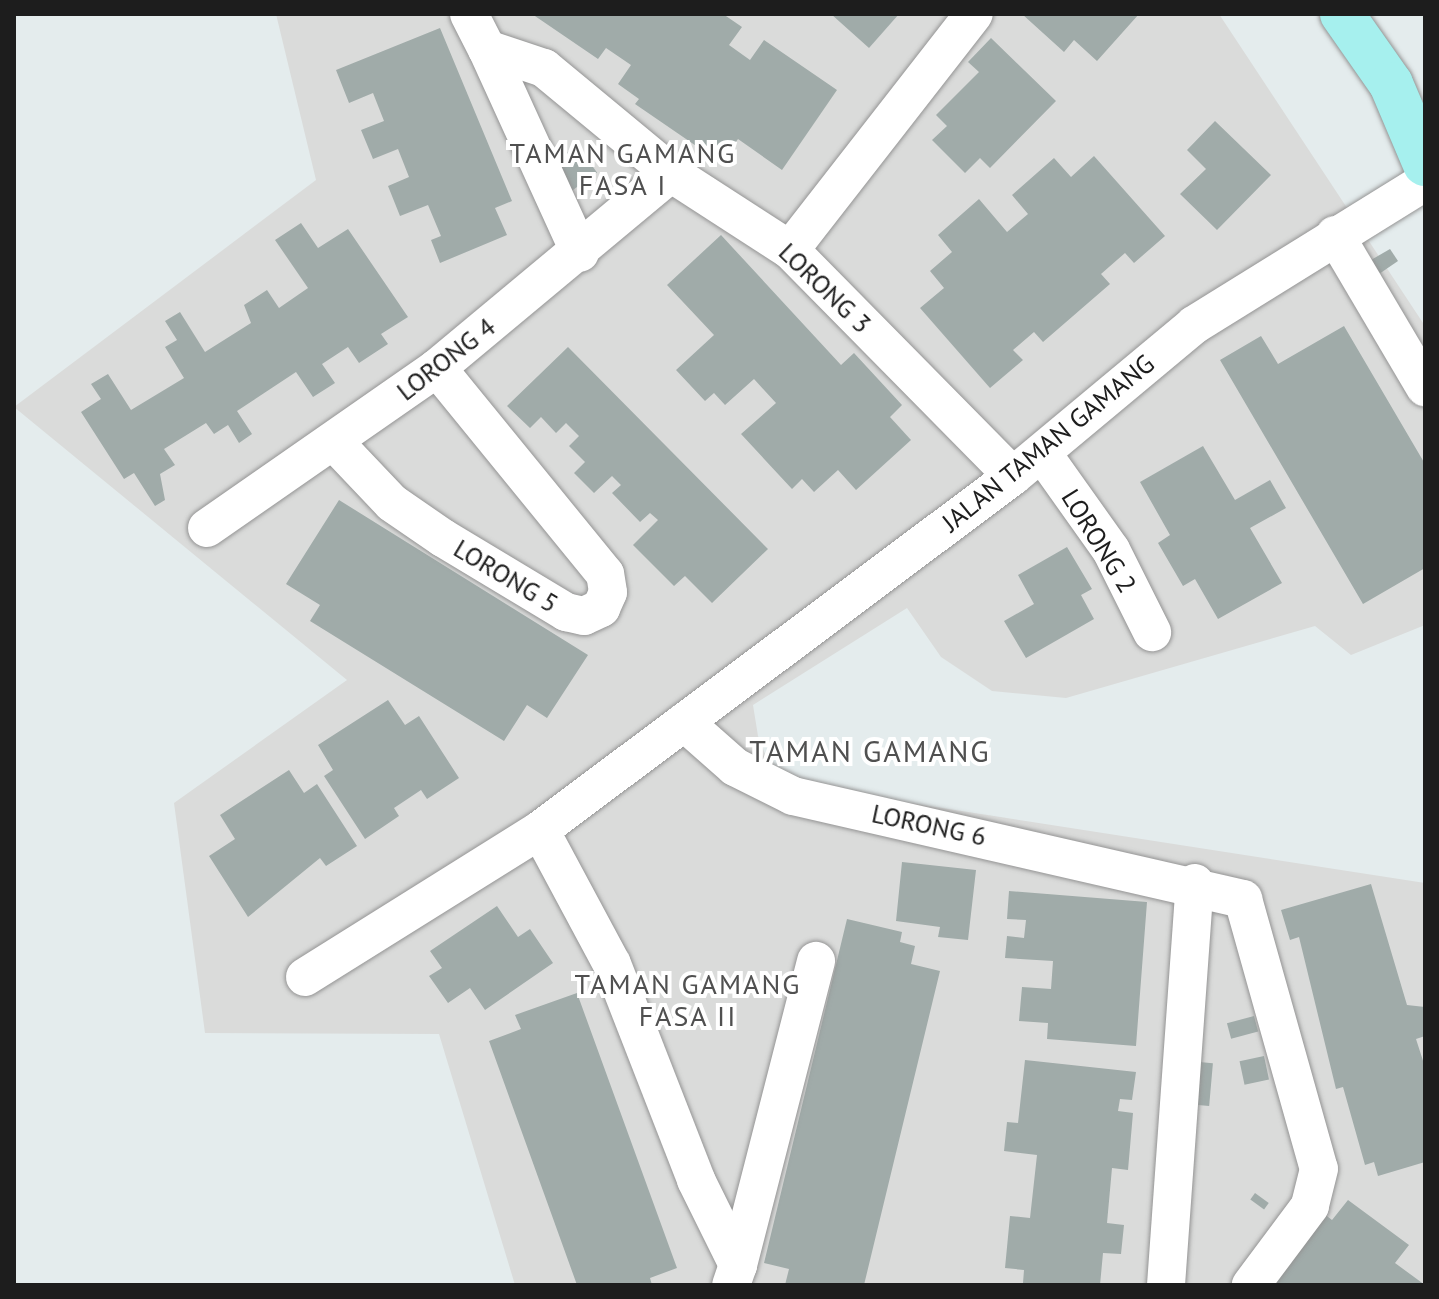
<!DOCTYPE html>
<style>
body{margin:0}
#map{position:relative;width:1439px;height:1299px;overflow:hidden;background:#e4eced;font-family:"PT Sans",sans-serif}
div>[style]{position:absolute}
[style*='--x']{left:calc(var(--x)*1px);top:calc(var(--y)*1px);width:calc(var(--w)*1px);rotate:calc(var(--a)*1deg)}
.residential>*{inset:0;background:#dadbda}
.building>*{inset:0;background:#a0aba9;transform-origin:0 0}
.roads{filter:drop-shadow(0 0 2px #949494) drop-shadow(0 0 2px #949494)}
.minor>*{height:38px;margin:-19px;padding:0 19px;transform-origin:19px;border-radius:19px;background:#fff}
.major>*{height:44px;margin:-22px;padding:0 22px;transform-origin:22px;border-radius:22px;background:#a6f0ee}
span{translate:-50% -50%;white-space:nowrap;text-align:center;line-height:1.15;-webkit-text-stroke:8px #fff;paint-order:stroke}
.street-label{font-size:26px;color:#1d1d1d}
.neighbourhood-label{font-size:28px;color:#505050;letter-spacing:2px}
.quarter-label{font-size:30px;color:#505050;letter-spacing:2px}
.frame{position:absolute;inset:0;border:16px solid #1d1d1d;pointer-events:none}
</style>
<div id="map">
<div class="residential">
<i style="clip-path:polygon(276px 14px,1219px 14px,1425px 326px,1425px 625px,1351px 655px,1315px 626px,1066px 698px,992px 691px,941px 657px,907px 608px,753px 705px,758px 736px,771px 769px,833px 791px,1425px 883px,1425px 1285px,515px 1285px,439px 1034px,205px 1033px,174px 803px,347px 680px,14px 407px,316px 180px)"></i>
</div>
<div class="building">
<i style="clip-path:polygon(532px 14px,723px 14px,742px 27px,729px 45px,750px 60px,764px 40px,837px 90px,782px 170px,738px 139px,721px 163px,635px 104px,639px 99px,618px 84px,631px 65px,606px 48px,598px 59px)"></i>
<i style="clip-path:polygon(831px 14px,899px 14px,869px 48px)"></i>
<i style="clip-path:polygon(1022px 14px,1139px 14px,1097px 61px,1074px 40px,1064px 52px)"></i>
<i style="clip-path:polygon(440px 28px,512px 201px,495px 208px,507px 235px,440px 263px,431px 240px,441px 236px,428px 205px,400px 216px,388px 186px,409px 177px,398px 149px,373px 159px,361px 130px,384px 121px,373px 93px,349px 103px,336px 70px)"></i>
<i style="clip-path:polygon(991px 38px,1056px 101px,990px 168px,980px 158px,965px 173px,932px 140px,947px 126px,936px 115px,979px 72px,968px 62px)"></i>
<i style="clip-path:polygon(1215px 121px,1271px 175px,1217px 230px,1180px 194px,1206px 169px,1187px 150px)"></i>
<i style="left:577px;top:145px;width:34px;height:31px;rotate:54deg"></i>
<i style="clip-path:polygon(1094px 156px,1165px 236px,1134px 263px,1125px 253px,1101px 274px,1110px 284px,1043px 342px,1034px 332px,1013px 350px,1023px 360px,990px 388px,920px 308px,944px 288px,930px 271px,952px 252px,938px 235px,979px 199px,1007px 232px,1028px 214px,1012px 195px,1054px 158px,1071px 177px)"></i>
<i style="clip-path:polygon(301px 223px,318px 248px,348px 229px,408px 317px,381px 334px,388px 344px,359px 363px,348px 347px,322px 364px,335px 383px,313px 397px,296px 372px,237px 411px,252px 434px,239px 443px,228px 425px,214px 434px,206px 423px,164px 449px,175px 465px,160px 474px,165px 500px,155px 506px,134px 473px,124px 479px,81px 412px,101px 399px,91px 384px,108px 374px,131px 410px,184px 378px,165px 347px,177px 340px,165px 321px,180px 312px,205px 352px,251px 323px,244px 305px,267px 290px,279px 308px,308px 288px,275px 240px)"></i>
<i style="clip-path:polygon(721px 235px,841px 365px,854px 353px,902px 405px,890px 417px,911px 440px,856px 490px,838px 470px,814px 492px,802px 479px,792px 489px,741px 434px,776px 403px,754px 379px,725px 405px,714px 393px,705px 401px,676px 370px,714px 335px,667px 285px)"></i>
<i style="clip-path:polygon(1390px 249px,1398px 261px,1379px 274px,1371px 260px)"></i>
<i style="clip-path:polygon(1344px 326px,1425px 464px,1425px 568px,1363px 604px,1220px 360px,1261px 336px,1278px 364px)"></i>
<i style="clip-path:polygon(568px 347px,768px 549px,712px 603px,685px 576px,674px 586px,633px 545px,658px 520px,650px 513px,640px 522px,612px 493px,621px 485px,612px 476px,594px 493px,574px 473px,585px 462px,569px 446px,579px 436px,566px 423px,556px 433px,541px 417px,530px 428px,507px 406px)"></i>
<i style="clip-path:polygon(1203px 446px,1235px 500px,1270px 480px,1286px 508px,1250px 528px,1282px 583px,1218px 619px,1195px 579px,1183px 586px,1158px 543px,1170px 535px,1140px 482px)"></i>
<i style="clip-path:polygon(339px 500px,588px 655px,547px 718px,527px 705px,504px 741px,310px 621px,320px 605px,286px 584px)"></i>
<i style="clip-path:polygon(1067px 547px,1092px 589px,1081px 595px,1094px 619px,1026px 658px,1004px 621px,1034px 604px,1018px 575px)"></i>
<i style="clip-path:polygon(388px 700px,405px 725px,419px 716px,459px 778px,427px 799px,421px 790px,394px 808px,399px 816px,365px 839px,324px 776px,333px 770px,318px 745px)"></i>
<i style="clip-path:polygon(289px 770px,304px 793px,317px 784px,357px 846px,326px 866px,320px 858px,248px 917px,209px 856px,235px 839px,220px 815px)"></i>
<i style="clip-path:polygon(902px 862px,976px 870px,968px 940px,938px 937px,940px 927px,896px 921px)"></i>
<i style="clip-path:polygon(1371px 884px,1407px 1005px,1425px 1007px,1425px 1036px,1416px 1039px,1425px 1067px,1425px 1162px,1378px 1176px,1374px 1162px,1365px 1165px,1343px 1087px,1336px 1089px,1299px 937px,1290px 940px,1281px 910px)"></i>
<i style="clip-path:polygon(1009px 891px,1147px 902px,1136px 1046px,1047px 1039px,1048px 1023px,1019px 1021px,1022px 987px,1051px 989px,1053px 961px,1005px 958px,1007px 936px,1024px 938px,1026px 920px,1007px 919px)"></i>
<i style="clip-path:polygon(497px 906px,518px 937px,530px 929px,553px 963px,485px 1010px,470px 988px,448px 1003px,429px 976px,442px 968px,430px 951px)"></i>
<i style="clip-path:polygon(847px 919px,902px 932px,900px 942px,915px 946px,911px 964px,940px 971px,864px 1285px,785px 1285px,789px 1269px,764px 1263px)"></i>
<i style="clip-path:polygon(577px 993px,677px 1268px,650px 1278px,652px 1285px,577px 1285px,489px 1041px,521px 1029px,515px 1015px)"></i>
<i style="left:1254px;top:1016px;width:16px;height:28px;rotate:75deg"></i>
<i style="left:1264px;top:1056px;width:24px;height:25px;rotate:78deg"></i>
<i style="clip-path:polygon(1025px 1060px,1136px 1072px,1132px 1100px,1120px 1099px,1118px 1111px,1133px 1113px,1128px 1170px,1112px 1168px,1107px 1223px,1124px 1225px,1121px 1254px,1103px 1253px,1100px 1285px,1023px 1283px,1024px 1270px,1005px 1268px,1010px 1216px,1030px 1218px,1037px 1155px,1004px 1151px,1007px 1122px,1018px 1123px)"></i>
<i style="left:1188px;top:1061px;width:25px;height:43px;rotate:5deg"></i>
<i style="left:1255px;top:1193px;width:17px;height:8px;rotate:36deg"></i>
<i style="clip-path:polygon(1348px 1200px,1409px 1245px,1395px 1263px,1425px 1285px,1264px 1285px,1319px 1210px,1332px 1220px)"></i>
</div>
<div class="roads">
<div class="minor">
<i style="--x:469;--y:14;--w:39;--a:63"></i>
<i style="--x:487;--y:49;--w:60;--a:18.4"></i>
<i style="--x:544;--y:68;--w:165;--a:39.6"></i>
<i style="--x:671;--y:173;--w:142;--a:32.9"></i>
<i style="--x:790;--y:250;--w:317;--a:45.4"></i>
<i style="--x:487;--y:49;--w:224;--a:65.5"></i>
<i style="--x:1335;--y:235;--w:177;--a:59.4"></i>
<i style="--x:790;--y:250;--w:299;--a:-52.1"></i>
<i style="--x:336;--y:444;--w:81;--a:46.5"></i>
<i style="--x:392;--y:503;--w:62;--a:34.5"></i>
<i style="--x:443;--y:538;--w:144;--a:31"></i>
<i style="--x:566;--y:612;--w:18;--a:13"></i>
<i style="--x:584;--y:616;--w:19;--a:-25"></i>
<i style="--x:601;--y:608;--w:17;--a:-66"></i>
<i style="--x:608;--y:592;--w:18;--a:-99"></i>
<i style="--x:605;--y:574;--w:266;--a:-129.2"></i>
<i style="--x:1042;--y:453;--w:119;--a:54.6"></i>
<i style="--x:1111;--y:550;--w:92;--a:63.4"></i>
<i style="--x:207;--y:528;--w:280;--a:-34.8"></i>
<i style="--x:437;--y:368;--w:305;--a:-39.8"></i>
<i style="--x:684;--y:722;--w:68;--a:41.4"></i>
<i style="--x:735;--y:767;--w:65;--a:26.6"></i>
<i style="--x:793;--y:796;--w:462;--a:12.9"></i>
<i style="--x:1243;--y:899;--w:280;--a:74.3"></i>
<i style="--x:1319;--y:1169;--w:38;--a:104"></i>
<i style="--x:1310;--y:1206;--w:99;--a:126.8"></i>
<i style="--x:540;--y:830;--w:152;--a:61.8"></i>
<i style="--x:612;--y:964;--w:232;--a:68.7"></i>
<i style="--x:696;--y:1180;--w:95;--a:63.7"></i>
<i style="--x:738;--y:1265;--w:21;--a:109"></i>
<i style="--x:305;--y:977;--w:277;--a:-32"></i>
<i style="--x:540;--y:830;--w:591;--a:-36.81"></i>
<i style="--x:1013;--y:476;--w:236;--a:-39.8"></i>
<i style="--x:1194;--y:325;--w:272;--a:-31.8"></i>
<i style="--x:738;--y:1265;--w:314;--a:-75.6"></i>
<i style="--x:1166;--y:1285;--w:403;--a:-85.9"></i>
</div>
<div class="major">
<i style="--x:1342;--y:14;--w:85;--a:55"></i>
<i style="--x:1391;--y:84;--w:87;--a:67"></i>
</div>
</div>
<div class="street-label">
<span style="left:825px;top:288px;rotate:44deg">LORONG 3</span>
<span style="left:446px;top:359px;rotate:-38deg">LORONG 4</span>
<span style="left:1048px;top:443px;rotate:-39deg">JALAN TAMAN GAMANG</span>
<span style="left:1099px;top:541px;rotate:58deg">LORONG 2</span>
<span style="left:506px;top:576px;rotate:31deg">LORONG 5</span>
<span style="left:929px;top:825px;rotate:12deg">LORONG 6</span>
</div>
<div class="neighbourhood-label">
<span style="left:623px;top:169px">TAMAN GAMANG<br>FASA I</span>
<span style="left:688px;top:1000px">TAMAN GAMANG<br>FASA II</span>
</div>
<div class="quarter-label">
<span style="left:870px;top:751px">TAMAN GAMANG</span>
</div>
<div class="frame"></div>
</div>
